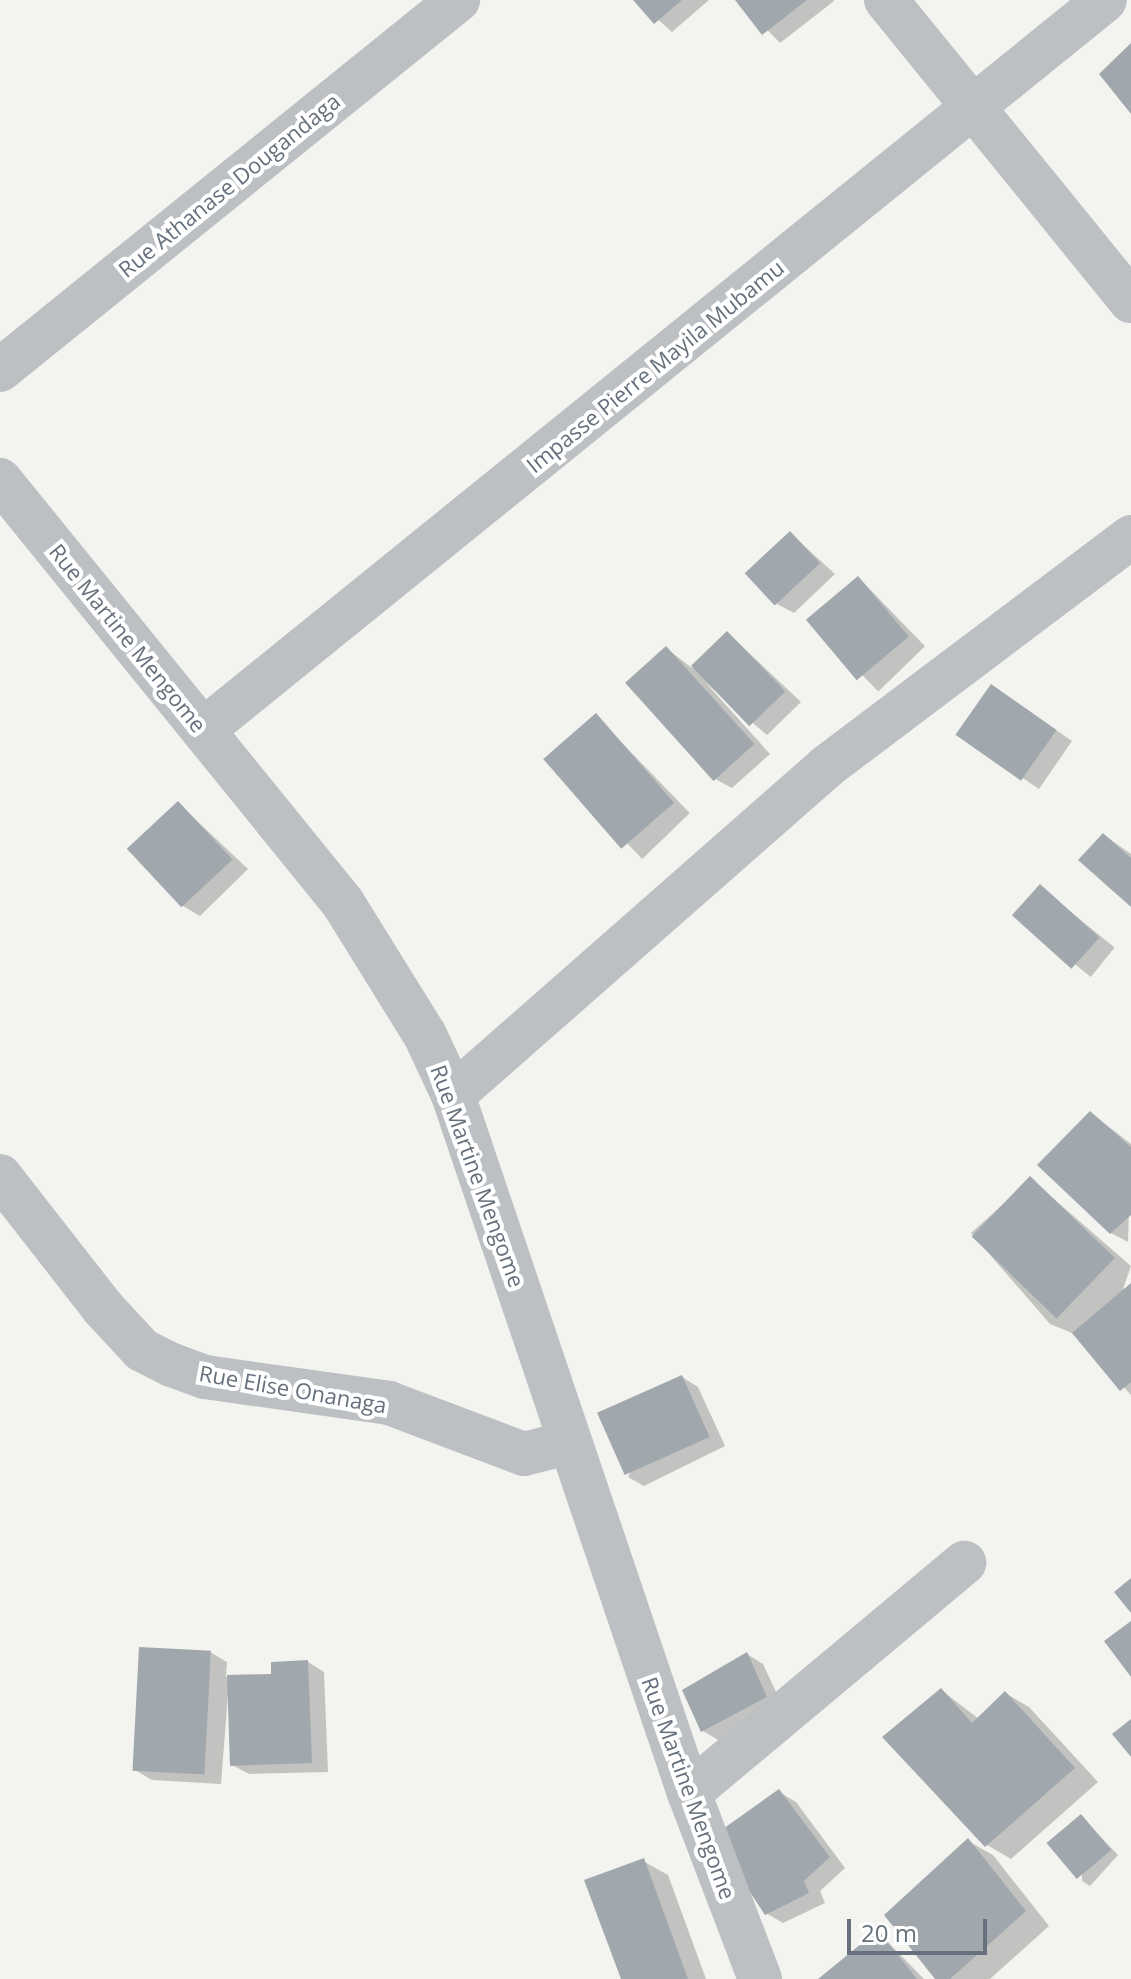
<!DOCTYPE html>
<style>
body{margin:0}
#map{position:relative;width:1131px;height:1979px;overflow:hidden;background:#f3f3f0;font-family:"Open Sans",sans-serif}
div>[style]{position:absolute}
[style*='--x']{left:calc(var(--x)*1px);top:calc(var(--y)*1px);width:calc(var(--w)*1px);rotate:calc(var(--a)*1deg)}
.shadow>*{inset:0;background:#0003;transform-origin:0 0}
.building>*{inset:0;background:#a1a8ad;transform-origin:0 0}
.minor>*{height:44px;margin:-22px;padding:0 22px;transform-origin:22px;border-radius:22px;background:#bdc0c3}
span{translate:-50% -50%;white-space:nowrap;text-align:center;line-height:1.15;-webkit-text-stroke:8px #fff;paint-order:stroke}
.street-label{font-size:22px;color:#66717d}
.scale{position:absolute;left:847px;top:1919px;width:140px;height:36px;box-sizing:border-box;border:4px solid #66717d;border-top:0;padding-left:10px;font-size:24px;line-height:28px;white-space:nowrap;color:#66717d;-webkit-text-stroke:6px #fff;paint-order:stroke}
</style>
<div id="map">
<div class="shadow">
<i style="clip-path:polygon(636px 0,709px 0,672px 32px)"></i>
<i style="clip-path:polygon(738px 0,833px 0,834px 1px,780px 43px)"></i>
<i style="clip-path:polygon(790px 533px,835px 574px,794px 613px,777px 604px)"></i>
<i style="left:859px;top:578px;width:95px;height:65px;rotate:46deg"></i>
<i style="clip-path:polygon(728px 633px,801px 702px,767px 735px,706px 683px,770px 754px,732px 788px,715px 779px,666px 648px,692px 668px)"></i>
<i style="clip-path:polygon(1008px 697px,1072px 741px,1039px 789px,958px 734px)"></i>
<i style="left:596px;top:716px;width:135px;height:66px;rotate:46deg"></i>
<i style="clip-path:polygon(178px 803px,248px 869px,200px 916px,183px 906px)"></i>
<i style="clip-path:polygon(1104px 835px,1131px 854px,1131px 905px)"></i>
<i style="left:1040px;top:887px;width:96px;height:38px;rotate:39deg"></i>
<i style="clip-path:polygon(1091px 1113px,1131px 1144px,1128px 1242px,1111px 1233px)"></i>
<i style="clip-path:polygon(1031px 1179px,1131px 1266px,1123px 1289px,1131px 1286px,1131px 1395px,1077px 1335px,1050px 1324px,971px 1233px)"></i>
<i style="clip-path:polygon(682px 1377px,698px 1387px,725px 1446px,644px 1486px,628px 1477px)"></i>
<i style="clip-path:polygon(210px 1652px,227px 1662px,226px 1677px,273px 1676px,308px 1662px,324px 1672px,328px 1772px,249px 1774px,232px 1765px,229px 1682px,221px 1784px,152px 1780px,135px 1770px)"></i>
<i style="clip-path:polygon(747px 1654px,763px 1664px,783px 1707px,720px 1741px,703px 1731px)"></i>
<i style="clip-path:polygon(941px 1690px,979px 1719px,1005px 1693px,1029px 1707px,1098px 1782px,1011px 1859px,987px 1845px)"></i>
<i style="clip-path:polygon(779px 1792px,796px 1802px,845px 1868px,820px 1891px,825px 1903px,783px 1923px,766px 1913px)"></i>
<i style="clip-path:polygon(1081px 1816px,1118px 1855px,1090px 1886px,1082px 1881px)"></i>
<i style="clip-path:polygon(968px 1841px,993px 1855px,1049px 1926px,990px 1979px,938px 1979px)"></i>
<i style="clip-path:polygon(643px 1861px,668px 1875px,706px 1979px,623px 1979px)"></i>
<i style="clip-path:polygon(878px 1932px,924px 1979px,822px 1979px)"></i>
</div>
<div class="building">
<i style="clip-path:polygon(633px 0,682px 0,654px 24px)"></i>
<i style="clip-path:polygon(735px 0,807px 0,762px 35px)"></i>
<i style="clip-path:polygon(1131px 43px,1131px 114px,1099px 74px)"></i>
<i style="left:790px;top:531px;width:44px;height:62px;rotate:47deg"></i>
<i style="left:858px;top:576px;width:79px;height:68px;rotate:50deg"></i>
<i style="left:727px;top:631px;width:84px;height:50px;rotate:46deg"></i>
<i style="left:666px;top:646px;width:132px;height:55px;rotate:48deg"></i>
<i style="left:991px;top:684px;width:80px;height:62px;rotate:35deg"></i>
<i style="left:596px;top:713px;width:119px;height:70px;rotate:49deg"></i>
<i style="left:178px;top:801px;width:80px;height:70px;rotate:47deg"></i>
<i style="clip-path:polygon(1103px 833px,1131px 858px,1131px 907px,1078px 860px)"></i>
<i style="left:1040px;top:884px;width:80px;height:42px;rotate:42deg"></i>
<i style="clip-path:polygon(1090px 1111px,1131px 1147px,1131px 1215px,1110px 1234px,1037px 1165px)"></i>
<i style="left:1030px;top:1176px;width:118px;height:84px;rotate:44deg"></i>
<i style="clip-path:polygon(1131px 1283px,1131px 1382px,1120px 1391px,1072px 1333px)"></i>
<i style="left:682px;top:1375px;width:68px;height:93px;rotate:66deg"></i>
<i style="clip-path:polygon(1131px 1578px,1131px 1613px,1114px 1592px)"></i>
<i style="clip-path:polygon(1131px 1621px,1131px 1677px,1104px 1641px)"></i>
<i style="left:139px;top:1647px;width:72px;height:124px;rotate:3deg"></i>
<i style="clip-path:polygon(747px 1652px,767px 1697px,701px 1732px,682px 1690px)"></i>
<i style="clip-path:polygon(308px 1660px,312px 1763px,230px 1766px,227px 1675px,271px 1674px,271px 1662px)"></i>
<i style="clip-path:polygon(941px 1688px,972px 1723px,1005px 1691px,1075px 1768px,985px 1847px,882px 1737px)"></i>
<i style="clip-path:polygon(1131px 1719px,1131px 1757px,1112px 1734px)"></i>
<i style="clip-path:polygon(779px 1789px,830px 1857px,804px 1881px,809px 1893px,765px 1915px,713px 1836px)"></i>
<i style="left:1081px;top:1814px;width:47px;height:45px;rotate:50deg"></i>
<i style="clip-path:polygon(968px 1838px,1026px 1911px,950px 1979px,935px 1979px,884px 1915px)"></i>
<i style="clip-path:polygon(644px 1858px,688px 1979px,621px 1979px,584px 1880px)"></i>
<i style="clip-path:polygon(878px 1930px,917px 1979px,818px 1979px)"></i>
</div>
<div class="minor">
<i style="--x:886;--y:0;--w:388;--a:50.9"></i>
<i style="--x:0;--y:370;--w:589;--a:-38.93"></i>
<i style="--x:0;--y:480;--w:545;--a:50.96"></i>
<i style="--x:343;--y:903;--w:155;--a:58.2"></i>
<i style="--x:425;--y:1035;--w:66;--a:65"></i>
<i style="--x:453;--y:1095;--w:737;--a:71.32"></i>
<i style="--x:689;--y:1793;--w:199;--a:69.1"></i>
<i style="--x:203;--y:730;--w:1160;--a:-38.98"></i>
<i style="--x:453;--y:1095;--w:497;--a:-41.3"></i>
<i style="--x:826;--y:767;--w:382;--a:-37"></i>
<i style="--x:0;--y:1176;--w:167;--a:52"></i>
<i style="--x:103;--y:1308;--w:57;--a:47.1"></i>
<i style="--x:142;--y:1350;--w:34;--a:27"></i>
<i style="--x:172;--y:1365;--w:35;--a:20"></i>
<i style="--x:205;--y:1377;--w:186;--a:8"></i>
<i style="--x:389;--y:1403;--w:144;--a:20.7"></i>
<i style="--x:524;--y:1454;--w:44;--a:-14.3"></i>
<i style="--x:689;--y:1793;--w:359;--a:-39.9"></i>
</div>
<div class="street-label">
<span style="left:229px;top:185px;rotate:-39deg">Rue Athanase Dougandaga</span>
<span style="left:655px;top:366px;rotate:-39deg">Impasse Pierre Mayila Mubamu</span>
<span style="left:128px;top:638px;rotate:51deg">Rue Martine Mengome</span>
<span style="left:478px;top:1176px;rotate:70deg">Rue Martine Mengome</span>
<span style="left:293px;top:1389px;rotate:10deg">Rue Elise Onanaga</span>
<span style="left:689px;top:1788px;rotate:70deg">Rue Martine Mengome</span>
</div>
<div class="scale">20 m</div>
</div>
